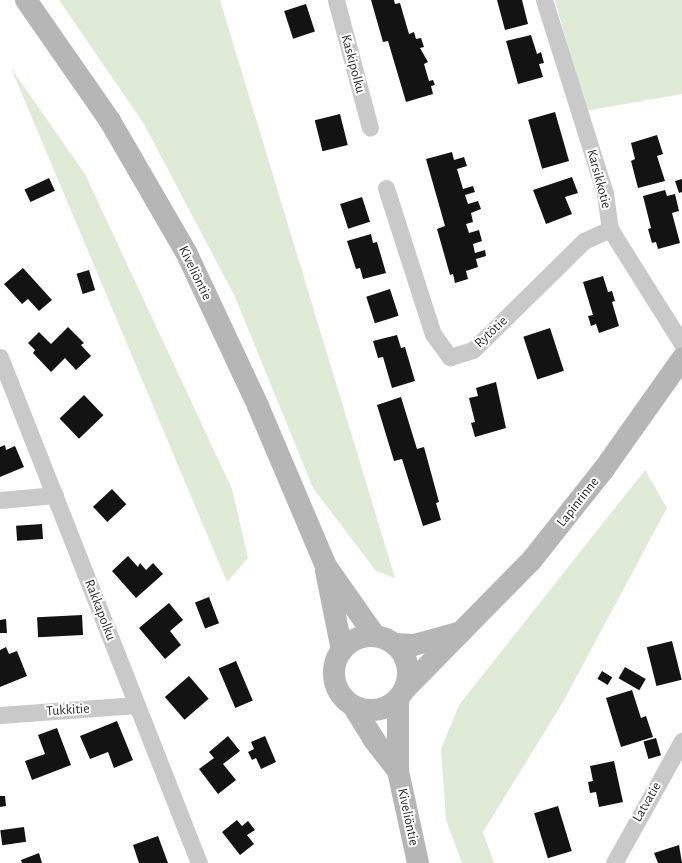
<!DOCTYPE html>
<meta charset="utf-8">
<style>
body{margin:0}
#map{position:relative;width:682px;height:863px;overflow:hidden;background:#fff;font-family:"Alegreya Sans",sans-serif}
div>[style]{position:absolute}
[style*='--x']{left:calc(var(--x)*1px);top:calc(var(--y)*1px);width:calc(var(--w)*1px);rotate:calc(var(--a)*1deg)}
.green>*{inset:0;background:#e0ebd7}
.building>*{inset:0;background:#131313;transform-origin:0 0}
.street>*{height:17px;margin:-8.5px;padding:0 8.5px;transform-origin:8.5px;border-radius:8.5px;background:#c9c9c9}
.secondary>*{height:22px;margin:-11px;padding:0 11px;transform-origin:11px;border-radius:11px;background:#b6b6b6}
.secondary>.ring{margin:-11px;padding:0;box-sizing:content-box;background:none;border:22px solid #b6b6b6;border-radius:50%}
span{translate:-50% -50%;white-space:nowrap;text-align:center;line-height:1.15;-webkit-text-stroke:4px #fff;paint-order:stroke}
.street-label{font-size:14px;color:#2c2c2c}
</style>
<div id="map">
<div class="green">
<i style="clip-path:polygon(59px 0,220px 0,395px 578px,376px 571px,313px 488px,235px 297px,144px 124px)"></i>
<i style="clip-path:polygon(555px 0,682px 0,682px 94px,585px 111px)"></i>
<i style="clip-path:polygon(11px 68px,85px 174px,232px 489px,248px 558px,227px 582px)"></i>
<i style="clip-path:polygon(645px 470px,667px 508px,563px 702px,483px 832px,494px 863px,462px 863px,446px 820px,441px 749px,459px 705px)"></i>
</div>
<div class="building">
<i style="clip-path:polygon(371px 0,394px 0,395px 4px,400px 3px,409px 34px,414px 32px,416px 39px,421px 38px,424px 47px,420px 48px,428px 62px,424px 64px,429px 81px,433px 80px,435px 85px,431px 86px,433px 94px,406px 102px,388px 41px,383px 42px)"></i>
<i style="clip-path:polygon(497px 0,522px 0,528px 24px,505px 30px)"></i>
<i style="left:306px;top:4px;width:29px;height:23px;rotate:72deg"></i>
<i style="clip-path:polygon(531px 35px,537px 54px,541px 52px,544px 63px,539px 64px,543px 77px,518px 84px,506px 41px)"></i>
<i style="left:555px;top:112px;width:51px;height:28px;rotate:74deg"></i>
<i style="left:340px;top:114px;width:32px;height:26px;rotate:76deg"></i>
<i style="clip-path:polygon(657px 135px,663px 154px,657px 156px,665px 181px,638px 188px,631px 161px,635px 159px,631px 143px)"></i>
<i style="clip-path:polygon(452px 152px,454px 160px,464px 157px,467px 166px,457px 169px,463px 189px,473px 186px,475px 192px,465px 195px,468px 204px,478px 201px,481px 209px,471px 213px,473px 222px,466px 224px,469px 233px,479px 230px,482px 241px,473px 244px,475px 253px,485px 250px,486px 256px,476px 259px,478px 267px,466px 271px,468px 279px,455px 283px,453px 274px,450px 275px,437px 229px,445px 226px,426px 159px)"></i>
<i style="clip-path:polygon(572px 177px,578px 193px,565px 197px,572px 214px,546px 224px,533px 190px)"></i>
<i style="left:49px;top:178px;width:14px;height:27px;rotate:65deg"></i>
<i style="clip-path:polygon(682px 179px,682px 192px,679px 193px,675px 181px)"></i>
<i style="clip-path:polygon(665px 190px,667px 196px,675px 194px,679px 211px,672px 213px,680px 243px,658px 249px,656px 242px,652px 243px,648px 229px,651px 228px,643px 196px)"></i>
<i style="left:362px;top:197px;width:26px;height:23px;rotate:72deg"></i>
<i style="clip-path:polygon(371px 234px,373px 243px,377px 242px,386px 273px,363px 279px,360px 268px,356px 269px,347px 241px)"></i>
<i style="clip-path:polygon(23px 268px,52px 300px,39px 311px,28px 299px,22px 304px,4px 284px)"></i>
<i style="left:89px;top:270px;width:21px;height:13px;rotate:73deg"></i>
<i style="clip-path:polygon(603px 276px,608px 292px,612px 291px,615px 301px,612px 302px,619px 326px,599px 333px,596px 324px,591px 326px,588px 316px,593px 315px,583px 282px)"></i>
<i style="left:390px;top:289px;width:28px;height:25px;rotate:72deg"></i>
<i style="clip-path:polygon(68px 327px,84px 343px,81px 345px,91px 356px,76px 370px,65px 358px,51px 372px,33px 353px,35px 350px,28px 343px,39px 332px,51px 344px)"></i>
<i style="left:550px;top:328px;width:45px;height:28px;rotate:72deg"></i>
<i style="clip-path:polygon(397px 335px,401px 348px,405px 347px,415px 381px,392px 388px,383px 357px,378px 358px,373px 341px)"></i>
<i style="clip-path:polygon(496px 382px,506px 428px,475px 437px,471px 423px,475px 422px,469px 398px,478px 396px,476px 388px)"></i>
<i style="left:84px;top:395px;width:28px;height:34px;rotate:46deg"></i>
<i style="clip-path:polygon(401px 397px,417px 449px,424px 447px,439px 502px,436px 503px,441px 520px,423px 526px,402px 459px,394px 461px,377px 405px)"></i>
<i style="clip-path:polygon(5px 445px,6px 450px,15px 446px,24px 467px,0 477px,0 447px)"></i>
<i style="left:112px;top:489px;width:21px;height:26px;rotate:47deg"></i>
<i style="left:42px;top:524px;width:15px;height:26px;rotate:86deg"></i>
<i style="clip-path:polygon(128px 556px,138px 567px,140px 563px,146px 570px,153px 563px,163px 574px,136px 598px,112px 571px)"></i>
<i style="left:209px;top:597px;width:28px;height:15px;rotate:69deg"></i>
<i style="clip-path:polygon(169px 603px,183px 620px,170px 631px,181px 645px,165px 659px,139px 628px)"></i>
<i style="left:82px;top:615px;width:20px;height:45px;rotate:87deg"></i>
<i style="clip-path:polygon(6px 619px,7px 633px,0 633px,0 620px)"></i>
<i style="left:672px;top:641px;width:40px;height:26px;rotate:76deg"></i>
<i style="clip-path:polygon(6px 647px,9px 654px,17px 651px,27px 676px,0 687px,0 650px)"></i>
<i style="left:236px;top:661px;width:43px;height:19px;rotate:67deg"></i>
<i style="left:625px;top:667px;width:24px;height:13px;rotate:30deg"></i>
<i style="left:602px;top:671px;width:12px;height:9px;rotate:31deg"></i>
<i style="left:189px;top:676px;width:30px;height:32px;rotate:49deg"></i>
<i style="clip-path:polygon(632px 690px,641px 718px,646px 716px,653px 737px,621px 747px,606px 698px)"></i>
<i style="clip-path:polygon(117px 721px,133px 760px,114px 768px,108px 752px,90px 759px,80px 736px)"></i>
<i style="clip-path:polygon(57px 728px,71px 765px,32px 780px,25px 761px,45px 754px,38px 735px)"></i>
<i style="clip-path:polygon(228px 736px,240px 751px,223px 764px,236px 780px,218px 794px,199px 769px,214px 758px,209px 752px)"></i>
<i style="clip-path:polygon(265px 736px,276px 762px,261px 769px,256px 758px,252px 760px,248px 752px,254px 749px,251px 742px)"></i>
<i style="left:656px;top:738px;width:18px;height:13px;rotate:74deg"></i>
<i style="clip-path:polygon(614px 761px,623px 802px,599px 807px,596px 792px,590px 793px,588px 782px,593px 781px,590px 766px)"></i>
<i style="clip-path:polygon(0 796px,5px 796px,6px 806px,0 807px)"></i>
<i style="left:558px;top:806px;width:47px;height:25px;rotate:73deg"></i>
<i style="clip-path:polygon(237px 820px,242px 826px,248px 821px,255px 830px,247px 835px,254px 844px,240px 855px,222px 832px)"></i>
<i style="left:24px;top:827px;width:15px;height:24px;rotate:82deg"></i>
<i style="clip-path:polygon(158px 836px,168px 863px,139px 863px,133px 845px)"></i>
<i style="clip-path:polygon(679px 845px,682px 863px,658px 863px,654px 853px)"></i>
<i style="clip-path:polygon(39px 853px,42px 863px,22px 863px,21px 860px)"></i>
</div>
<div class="street">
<i style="--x:336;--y:0;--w:132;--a:75.1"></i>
<i style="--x:544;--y:0;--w:203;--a:72.5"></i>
<i style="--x:605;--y:194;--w:35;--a:82"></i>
<i style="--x:610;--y:229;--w:136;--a:57.9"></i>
<i style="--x:386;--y:188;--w:153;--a:72.2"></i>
<i style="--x:433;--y:334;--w:29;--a:54"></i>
<i style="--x:450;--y:357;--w:24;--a:-17"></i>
<i style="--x:473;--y:350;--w:156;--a:-44.5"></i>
<i style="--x:584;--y:241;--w:29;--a:-25"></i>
<i style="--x:0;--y:357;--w:544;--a:68.53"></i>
<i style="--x:0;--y:500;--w:55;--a:-5.2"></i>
<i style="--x:0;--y:715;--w:137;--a:-4.2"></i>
<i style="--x:614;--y:863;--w:140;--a:-60.9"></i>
</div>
<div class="secondary">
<i style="--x:26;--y:0;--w:147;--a:55.2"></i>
<i style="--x:110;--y:121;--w:151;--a:59.9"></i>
<i style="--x:186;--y:252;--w:170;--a:64.9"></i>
<i style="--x:258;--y:406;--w:174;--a:67"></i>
<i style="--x:326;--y:566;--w:85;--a:55"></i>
<i style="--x:326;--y:571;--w:81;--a:78.6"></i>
<i class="ring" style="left:334px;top:636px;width:52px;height:52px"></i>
<i style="--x:395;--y:644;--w:19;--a:3"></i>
<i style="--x:414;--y:645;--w:46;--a:-15.3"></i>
<i style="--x:405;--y:689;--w:180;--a:-45.5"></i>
<i style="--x:531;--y:561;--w:117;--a:-51.6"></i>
<i style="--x:604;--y:469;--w:135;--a:-54.7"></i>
<i style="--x:398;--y:699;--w:72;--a:90"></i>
<i style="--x:398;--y:771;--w:94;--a:77.7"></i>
<i style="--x:353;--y:706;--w:40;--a:58"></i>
<i style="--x:374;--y:740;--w:39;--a:52"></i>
</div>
<div class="street-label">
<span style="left:353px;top:64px;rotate:75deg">Kaskipolku</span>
<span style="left:599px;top:179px;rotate:75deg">Karsikkotie</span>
<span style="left:195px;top:273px;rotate:64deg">Kiveliöntie</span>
<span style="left:491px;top:332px;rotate:-43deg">Rytötie</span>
<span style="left:578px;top:502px;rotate:-52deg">Lapinrinne</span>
<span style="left:100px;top:610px;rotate:69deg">Rakkapolku</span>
<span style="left:68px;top:710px;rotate:-4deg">Tukkitie</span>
<span style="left:647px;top:802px;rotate:-60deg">Latvatie</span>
<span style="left:408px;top:817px;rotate:78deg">Kiveliöntie</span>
</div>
</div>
